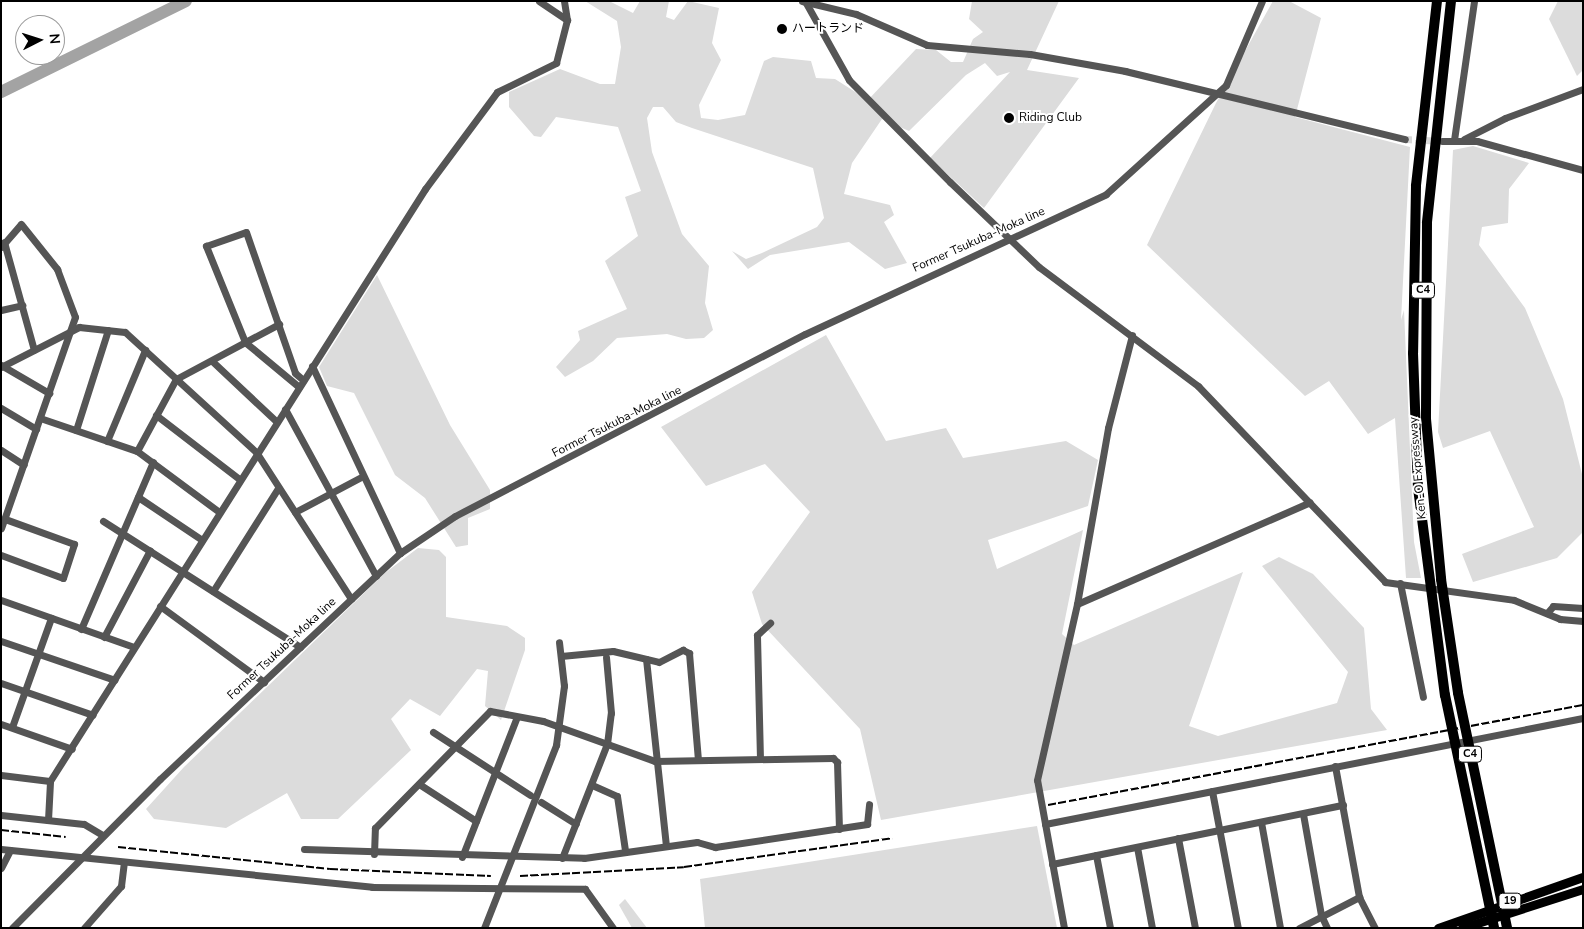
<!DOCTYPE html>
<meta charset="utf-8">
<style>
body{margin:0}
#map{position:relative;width:1584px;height:929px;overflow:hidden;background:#fff;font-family:"Nunito Sans","Noto Sans JP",sans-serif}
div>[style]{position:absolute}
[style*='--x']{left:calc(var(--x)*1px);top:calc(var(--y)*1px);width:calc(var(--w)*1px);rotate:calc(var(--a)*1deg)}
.green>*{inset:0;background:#dcdcdc}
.river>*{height:12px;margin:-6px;padding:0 6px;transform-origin:6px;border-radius:6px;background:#a3a3a3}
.minor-tunnel>*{height:7px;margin-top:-3.5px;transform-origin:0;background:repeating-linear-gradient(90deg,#d9d9d9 0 7px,transparent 0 10.5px)}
.minor>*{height:7px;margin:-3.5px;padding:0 3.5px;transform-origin:3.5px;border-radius:3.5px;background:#555}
.major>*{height:9px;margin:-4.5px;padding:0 4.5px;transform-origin:4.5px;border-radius:4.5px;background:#000}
.highway>*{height:10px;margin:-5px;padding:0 5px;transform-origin:5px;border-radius:5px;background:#000}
.rail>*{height:2px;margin-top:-1px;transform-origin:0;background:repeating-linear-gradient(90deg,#000 0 8px,transparent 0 10.5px)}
.dots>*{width:14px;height:14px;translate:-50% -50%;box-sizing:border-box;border:2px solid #fff;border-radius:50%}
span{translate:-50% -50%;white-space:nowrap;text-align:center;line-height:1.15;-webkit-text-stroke:4px #fff;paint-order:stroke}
.shield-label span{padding:1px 4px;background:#fff;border:1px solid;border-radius:4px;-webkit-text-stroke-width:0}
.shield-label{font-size:11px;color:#000;font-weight:700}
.poi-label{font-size:12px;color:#000}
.left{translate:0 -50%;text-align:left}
.street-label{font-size:12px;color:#000}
.frame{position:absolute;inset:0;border:2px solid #000;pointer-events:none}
.north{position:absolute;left:15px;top:15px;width:50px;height:50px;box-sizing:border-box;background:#fff;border:1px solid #999;border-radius:50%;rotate:85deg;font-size:14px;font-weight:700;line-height:20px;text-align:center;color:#000}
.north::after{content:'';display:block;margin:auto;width:18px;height:22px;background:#000;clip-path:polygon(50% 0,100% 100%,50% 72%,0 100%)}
</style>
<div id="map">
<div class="green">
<i style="clip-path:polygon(585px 1px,609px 1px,633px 13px,640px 1px,669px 1px,666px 17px,674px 20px,688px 1px,719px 8px,712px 43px,721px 60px,699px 105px,701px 118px,718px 120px,745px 115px,764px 61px,773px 57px,811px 61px,816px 78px,835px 79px,868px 100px,916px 49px,936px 50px,951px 62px,963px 62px,973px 39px,983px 32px,969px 19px,972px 1px,1059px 1px,1027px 70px,1079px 78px,984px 208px,930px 158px,1010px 72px,997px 76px,985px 63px,966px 75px,909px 131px,882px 119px,852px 163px,844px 194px,890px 205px,894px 215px,884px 222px,907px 263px,885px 269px,849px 242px,770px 255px,748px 269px,732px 251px,746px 259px,762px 253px,817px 227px,824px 218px,813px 168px,692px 128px,676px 122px,663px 107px,653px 107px,647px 118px,652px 152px,682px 234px,709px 266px,705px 303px,713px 330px,704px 338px,686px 339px,667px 334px,617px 338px,593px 361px,565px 377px,556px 367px,580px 340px,578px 331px,627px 309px,605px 261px,638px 236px,625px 197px,641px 191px,618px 127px,556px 117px,541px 137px,534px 136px,509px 107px,509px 92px,560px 69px,600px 84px,615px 84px,621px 47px,617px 21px)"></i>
<i style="clip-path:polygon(1273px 1px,1289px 1px,1321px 18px,1295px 117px,1410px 147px,1401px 320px,1404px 310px,1414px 542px,1421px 578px,1406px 578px,1395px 418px,1368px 434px,1329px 381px,1305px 396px,1147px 245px,1216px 103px)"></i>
<i style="clip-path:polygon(1558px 1px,1583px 1px,1583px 70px,1577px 76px,1549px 19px)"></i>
<i style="clip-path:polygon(1473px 146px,1529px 163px,1509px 189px,1508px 223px,1482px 227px,1479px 245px,1525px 308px,1563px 399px,1583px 478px,1583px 532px,1557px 558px,1473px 582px,1462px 554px,1534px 527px,1490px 431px,1443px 448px,1438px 432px,1453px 150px)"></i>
<i style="clip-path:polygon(377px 275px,450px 425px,490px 490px,490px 509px,468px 518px,468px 545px,456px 547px,425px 498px,395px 475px,354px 393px,327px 386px,319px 367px)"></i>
<i style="clip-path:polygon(826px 335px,886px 441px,946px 428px,963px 458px,1066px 441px,1098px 460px,1088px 506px,988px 540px,997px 569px,1083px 530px,1062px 634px,1074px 645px,1243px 572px,1189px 726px,1218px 736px,1337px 703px,1348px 672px,1262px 566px,1279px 557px,1313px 574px,1364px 628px,1371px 709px,1387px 730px,881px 820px,860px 729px,762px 624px,752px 592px,810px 512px,765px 464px,706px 486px,661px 427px)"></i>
<i style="clip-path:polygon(418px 548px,439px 550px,446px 557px,446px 617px,507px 626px,525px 638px,525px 650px,501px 720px,485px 706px,488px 671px,477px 669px,440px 716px,410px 699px,391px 719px,411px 750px,338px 819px,301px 819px,287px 793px,226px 828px,154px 819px,146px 809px,184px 767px,385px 573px)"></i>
<i style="clip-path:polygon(1037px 826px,1057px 928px,705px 928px,700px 879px)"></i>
<i style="clip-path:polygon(625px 899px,647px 928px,632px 928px,619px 905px)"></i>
</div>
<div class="river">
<i style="--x:1;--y:92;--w:206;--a:-26.2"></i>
</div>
<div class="minor-tunnel">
<i style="--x:1405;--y:139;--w:34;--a:3"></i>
</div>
<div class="minor">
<i style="--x:539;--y:1;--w:34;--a:34"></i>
<i style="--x:802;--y:1;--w:56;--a:13.5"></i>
<i style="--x:856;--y:14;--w:77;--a:23.6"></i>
<i style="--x:927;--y:45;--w:103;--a:5"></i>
<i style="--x:1030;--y:54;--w:97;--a:10.1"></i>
<i style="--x:1125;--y:71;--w:288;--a:13.7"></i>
<i style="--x:806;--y:3;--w:88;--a:60.8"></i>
<i style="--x:849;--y:80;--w:144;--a:45.3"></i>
<i style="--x:950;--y:182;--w:123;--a:43.7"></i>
<i style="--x:1039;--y:267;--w:199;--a:36.8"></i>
<i style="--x:1198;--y:386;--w:271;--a:46.3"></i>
<i style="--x:1385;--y:582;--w:130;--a:7.9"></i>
<i style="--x:1514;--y:600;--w:50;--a:22.4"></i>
<i style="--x:1560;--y:619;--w:23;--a:5"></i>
<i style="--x:1464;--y:139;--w:46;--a:-27.1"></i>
<i style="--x:1505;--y:118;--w:83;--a:-20.4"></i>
<i style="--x:1454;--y:140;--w:140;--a:-81.8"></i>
<i style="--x:1442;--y:141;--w:35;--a:0"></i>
<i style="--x:1477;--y:141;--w:110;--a:15.3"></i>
<i style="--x:4;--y:242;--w:112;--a:74.5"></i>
<i style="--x:1;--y:247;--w:30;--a:-49"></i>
<i style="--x:21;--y:224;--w:58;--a:51.3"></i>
<i style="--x:57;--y:269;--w:51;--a:69.4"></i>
<i style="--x:75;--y:317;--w:224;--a:109.3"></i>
<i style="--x:1;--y:310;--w:22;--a:-13"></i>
<i style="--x:212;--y:361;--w:88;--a:43.2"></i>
<i style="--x:1;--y:365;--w:56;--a:30.3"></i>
<i style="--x:312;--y:366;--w:207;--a:64.8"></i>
<i style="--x:1;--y:367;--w:88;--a:-27.1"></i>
<i style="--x:79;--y:327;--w:46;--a:6.2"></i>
<i style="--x:125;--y:332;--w:178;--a:42.5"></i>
<i style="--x:256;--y:452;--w:175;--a:57.1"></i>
<i style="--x:299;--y:387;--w:70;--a:-140.2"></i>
<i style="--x:245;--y:342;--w:104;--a:-112.1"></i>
<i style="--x:206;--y:246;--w:42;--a:-19.3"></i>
<i style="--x:246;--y:232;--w:149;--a:70.8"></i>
<i style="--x:295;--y:373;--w:11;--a:41"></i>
<i style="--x:1;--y:408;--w:41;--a:31"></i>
<i style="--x:285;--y:409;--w:190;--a:61.4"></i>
<i style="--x:156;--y:415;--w:105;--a:37.6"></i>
<i style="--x:40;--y:418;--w:102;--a:18.8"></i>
<i style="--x:137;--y:451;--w:102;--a:36.6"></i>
<i style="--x:76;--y:430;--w:105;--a:-72.3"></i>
<i style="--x:107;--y:441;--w:99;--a:-67.3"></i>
<i style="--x:1;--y:450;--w:27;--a:33"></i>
<i style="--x:137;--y:451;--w:82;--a:-61.6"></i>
<i style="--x:176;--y:379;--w:117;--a:-28.1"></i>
<i style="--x:138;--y:497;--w:77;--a:33.9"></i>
<i style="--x:295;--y:512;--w:77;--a:-27.9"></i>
<i style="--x:103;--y:521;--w:234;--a:32.6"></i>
<i style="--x:1;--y:555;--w:66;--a:20.4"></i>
<i style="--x:63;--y:578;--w:36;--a:-72"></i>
<i style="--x:74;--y:544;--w:73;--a:-160.1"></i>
<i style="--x:1400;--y:583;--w:116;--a:78.6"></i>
<i style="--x:213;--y:591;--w:122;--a:-57.7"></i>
<i style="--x:1;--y:600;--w:141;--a:19.5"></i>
<i style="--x:1077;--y:604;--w:254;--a:-23.6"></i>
<i style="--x:160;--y:606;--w:129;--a:36.2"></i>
<i style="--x:1547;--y:613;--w:9;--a:-49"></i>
<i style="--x:1553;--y:606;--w:30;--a:4"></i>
<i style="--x:81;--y:629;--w:182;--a:-66.7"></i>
<i style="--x:104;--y:637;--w:98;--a:-62.1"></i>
<i style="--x:1;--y:641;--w:120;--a:18.9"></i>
<i style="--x:561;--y:656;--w:52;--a:-5.5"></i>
<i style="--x:613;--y:651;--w:47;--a:13.4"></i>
<i style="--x:659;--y:662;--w:27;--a:-27"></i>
<i style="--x:683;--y:650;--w:7;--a:27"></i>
<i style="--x:689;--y:653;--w:107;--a:85.2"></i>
<i style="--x:646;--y:659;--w:187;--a:83.9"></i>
<i style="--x:1;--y:683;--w:97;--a:19.2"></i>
<i style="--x:1;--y:724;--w:75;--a:19.4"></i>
<i style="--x:12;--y:727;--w:116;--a:-70.3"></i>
<i style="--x:433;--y:732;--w:116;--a:33"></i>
<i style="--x:760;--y:759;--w:124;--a:-91.4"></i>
<i style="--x:757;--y:635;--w:18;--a:-43"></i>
<i style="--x:1335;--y:766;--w:133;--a:79.6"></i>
<i style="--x:1359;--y:897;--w:35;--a:63"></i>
<i style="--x:1;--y:775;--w:49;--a:7"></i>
<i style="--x:419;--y:784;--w:68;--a:33"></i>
<i style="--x:592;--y:785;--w:27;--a:24"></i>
<i style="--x:617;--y:796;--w:55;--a:81.6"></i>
<i style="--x:1212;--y:791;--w:139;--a:79.3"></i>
<i style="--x:541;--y:802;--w:41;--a:32.2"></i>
<i style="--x:1303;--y:814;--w:103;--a:79.9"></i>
<i style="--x:1321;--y:915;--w:14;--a:65"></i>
<i style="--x:1;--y:815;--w:83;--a:6.2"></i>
<i style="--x:84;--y:824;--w:21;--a:31"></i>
<i style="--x:48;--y:820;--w:39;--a:-87"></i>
<i style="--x:50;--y:781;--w:701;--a:-57.65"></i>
<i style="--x:425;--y:189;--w:121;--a:-53.4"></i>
<i style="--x:497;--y:92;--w:66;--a:-26.2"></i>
<i style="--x:556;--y:63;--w:44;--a:-75.7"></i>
<i style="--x:567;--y:20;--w:19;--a:-99"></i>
<i style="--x:1261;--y:822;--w:108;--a:79.8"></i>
<i style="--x:1045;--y:824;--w:548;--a:-11.15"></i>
<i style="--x:1178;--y:838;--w:92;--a:79.3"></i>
<i style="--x:1137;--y:847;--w:82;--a:79.5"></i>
<i style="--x:1;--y:849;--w:373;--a:5.8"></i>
<i style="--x:372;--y:887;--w:213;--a:0.5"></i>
<i style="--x:585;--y:889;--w:48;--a:54.3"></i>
<i style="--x:304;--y:849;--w:280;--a:1.8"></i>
<i style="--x:584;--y:858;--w:114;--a:-8.1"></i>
<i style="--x:697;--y:842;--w:19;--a:16"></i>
<i style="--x:715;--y:847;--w:154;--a:-8.6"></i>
<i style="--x:867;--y:824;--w:20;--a:-84"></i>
<i style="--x:374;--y:854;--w:26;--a:-88"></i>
<i style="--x:375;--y:828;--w:164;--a:-45.5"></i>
<i style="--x:490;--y:711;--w:54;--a:10.7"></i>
<i style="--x:543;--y:721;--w:119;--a:19.7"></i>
<i style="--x:655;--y:761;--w:178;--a:-1"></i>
<i style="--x:833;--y:758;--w:6;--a:45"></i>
<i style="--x:837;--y:762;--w:67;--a:88.3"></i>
<i style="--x:1096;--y:855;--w:74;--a:79.1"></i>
<i style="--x:462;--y:857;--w:150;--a:-68.6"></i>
<i style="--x:562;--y:858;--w:123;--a:-68.5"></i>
<i style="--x:607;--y:744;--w:31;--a:-83"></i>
<i style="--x:611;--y:713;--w:56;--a:-95.1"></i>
<i style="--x:1052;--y:864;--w:297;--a:-11.5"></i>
<i style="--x:1;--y:868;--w:20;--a:-63"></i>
<i style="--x:12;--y:928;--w:210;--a:-45.2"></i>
<i style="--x:160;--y:779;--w:330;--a:-43.3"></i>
<i style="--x:400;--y:553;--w:66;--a:-33.9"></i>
<i style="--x:455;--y:516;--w:394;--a:-27.5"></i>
<i style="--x:805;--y:334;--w:332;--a:-24.9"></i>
<i style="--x:1106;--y:194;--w:162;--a:-42.2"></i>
<i style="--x:1226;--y:85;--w:91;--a:-66.8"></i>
<i style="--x:84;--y:928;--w:56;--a:-48.6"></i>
<i style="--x:121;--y:886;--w:23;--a:-83"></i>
<i style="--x:484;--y:928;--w:197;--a:-68.5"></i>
<i style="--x:556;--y:745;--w:60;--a:-82.3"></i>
<i style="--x:564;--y:686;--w:44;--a:-96.5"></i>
<i style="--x:1064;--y:928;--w:150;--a:-100.3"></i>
<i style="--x:1037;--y:780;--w:180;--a:-77.2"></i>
<i style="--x:1077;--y:604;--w:179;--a:-80"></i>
<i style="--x:1108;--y:428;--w:96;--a:-75.5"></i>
<i style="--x:1299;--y:928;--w:68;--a:-27.3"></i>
</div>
<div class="major">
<i style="--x:1438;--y:928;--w:154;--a:-19.4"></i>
<i style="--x:1462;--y:928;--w:127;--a:-17.9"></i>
</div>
<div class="highway">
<i style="--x:1437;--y:1;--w:186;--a:96.5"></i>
<i style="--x:1416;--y:186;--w:167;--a:91"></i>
<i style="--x:1413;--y:353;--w:135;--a:87.9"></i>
<i style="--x:1418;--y:488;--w:209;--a:82.6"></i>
<i style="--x:1445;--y:695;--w:238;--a:78.1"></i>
<i style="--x:1451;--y:1;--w:223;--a:96.2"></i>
<i style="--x:1427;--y:223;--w:196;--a:90.3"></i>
<i style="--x:1426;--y:419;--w:161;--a:84.6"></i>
<i style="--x:1441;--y:579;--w:115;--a:81.5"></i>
<i style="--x:1458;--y:693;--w:240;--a:78.2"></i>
</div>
<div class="rail">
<i style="--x:1048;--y:805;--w:544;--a:-10.59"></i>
<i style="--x:1;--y:830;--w:65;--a:6.1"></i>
<i style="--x:118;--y:847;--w:213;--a:5.9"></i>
<i style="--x:330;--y:869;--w:161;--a:2.5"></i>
<i style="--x:520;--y:876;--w:164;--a:-3.1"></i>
<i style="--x:684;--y:867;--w:210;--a:-7.9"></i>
</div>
<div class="dots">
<i style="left:782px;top:29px;background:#000"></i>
<i style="left:1009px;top:118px;background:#000"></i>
</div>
<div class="shield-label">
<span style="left:1423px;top:290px">C4</span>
<span style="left:1470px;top:754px">C4</span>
<span style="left:1510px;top:901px">19</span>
</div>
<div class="poi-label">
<span class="left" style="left:792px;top:29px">ハートランド</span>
<span class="left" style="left:1019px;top:118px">Riding Club</span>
</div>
<div class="street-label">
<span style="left:979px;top:240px;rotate:-24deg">Former Tsukuba-Moka line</span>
<span style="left:617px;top:422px;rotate:-27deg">Former Tsukuba-Moka line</span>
<span style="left:1418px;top:468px;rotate:-95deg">Ken-O Expressway</span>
<span style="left:282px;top:649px;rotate:-43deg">Former Tsukuba-Moka line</span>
</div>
<div class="frame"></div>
<div class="north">N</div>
</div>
